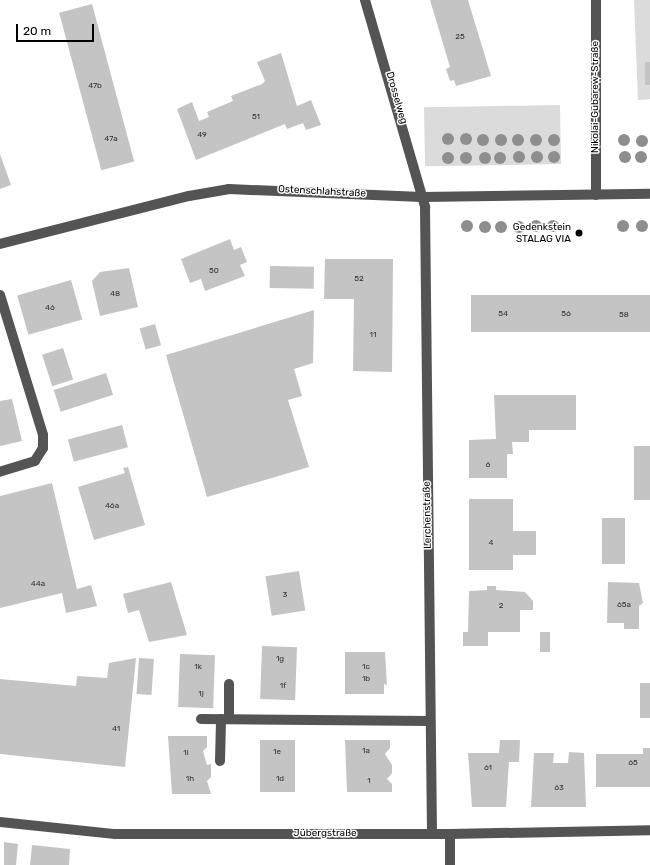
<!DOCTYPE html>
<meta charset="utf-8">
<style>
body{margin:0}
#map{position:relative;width:650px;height:865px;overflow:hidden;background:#fff;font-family:Rubik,sans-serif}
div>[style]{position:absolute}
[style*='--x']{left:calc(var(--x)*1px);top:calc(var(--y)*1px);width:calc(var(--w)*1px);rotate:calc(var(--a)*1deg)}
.green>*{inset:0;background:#dbdbdb;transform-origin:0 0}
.building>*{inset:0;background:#c4c4c4;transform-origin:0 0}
.minor>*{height:10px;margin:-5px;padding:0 5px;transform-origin:5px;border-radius:5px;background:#545454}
.trees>*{width:12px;height:12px;margin:-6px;border-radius:50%;background:#8e8e8e}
.dots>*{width:11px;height:11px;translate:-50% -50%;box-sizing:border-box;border:2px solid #fff;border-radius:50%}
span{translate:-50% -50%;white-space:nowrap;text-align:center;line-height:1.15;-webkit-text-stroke:3px #fff;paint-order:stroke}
.number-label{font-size:8px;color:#313131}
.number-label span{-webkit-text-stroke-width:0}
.street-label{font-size:10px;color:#000}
.poi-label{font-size:10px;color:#000}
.right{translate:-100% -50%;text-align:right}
.scale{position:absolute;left:16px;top:24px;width:78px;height:18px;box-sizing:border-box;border:2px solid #000;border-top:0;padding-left:5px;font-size:12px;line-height:14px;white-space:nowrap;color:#000;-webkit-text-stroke:3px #fff;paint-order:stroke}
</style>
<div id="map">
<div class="green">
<i style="clip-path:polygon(634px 0,650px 0,650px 99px,638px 100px)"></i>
<i style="left:560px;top:105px;width:59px;height:136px;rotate:89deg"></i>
</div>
<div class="building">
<i style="clip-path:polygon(430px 0,468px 0,491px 76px,456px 86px,454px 80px,450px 81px,446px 69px,450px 67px)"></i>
<i style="left:92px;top:4px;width:163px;height:34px;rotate:75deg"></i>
<i style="clip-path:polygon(281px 53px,297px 106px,311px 100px,321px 125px,306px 130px,303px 123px,287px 129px,285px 124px,196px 160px,177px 109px,192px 102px,199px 121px,209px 117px,207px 112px,233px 101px,231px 96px,262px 84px,265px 81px,257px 62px)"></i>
<i style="left:645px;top:62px;width:5px;height:23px"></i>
<i style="clip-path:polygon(0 154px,11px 185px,0 189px)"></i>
<i style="clip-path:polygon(230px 239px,234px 250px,241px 247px,247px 262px,240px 265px,245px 276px,205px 291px,201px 279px,190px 283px,181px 259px)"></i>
<i style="clip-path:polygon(325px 259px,393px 259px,392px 372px,353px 371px,354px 299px,324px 299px)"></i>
<i style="left:270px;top:266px;width:44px;height:22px;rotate:1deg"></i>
<i style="clip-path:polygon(129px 268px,138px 307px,100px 316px,92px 281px,100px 272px)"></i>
<i style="left:71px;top:280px;width:41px;height:56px;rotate:74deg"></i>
<i style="left:471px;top:295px;width:179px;height:37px"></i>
<i style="clip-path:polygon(314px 310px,313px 363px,294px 369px,302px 396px,288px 400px,309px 467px,207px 497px,166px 355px)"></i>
<i style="left:155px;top:324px;width:22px;height:16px;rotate:74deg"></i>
<i style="left:63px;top:348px;width:33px;height:22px;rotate:72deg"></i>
<i style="left:106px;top:373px;width:23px;height:55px;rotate:72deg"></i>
<i style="clip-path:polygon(494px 395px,576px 395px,576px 430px,529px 430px,529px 442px,512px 442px,513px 454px,507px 454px,507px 478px,469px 478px,469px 440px,496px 439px)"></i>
<i style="clip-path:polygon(12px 399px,22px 441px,0 446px,0 401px)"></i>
<i style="left:122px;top:425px;width:23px;height:56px;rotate:75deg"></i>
<i style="left:634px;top:446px;width:16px;height:54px"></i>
<i style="clip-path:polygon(128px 467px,145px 525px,94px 540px,78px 487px,125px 473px,123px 468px)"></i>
<i style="clip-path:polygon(52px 483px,77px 589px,91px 585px,97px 606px,66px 613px,62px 593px,0 608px,0 496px)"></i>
<i style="clip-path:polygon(469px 499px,513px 499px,513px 531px,536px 531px,536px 555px,513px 555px,513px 570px,469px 570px)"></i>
<i style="left:602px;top:518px;width:23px;height:46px"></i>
<i style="left:299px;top:571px;width:40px;height:34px;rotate:81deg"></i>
<i style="clip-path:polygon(171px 582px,187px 635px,149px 642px,139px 610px,128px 613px,123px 594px)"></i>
<i style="clip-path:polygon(608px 582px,639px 583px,643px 603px,639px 606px,639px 629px,624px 629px,624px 623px,607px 623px)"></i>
<i style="clip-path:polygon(487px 586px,496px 586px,496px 590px,525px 592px,533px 601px,533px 610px,520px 610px,520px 632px,488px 632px,488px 646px,463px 646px,463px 632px,468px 632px,469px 591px,487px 590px)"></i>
<i style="left:540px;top:632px;width:10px;height:20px"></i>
<i style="left:262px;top:646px;width:35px;height:53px;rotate:2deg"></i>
<i style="clip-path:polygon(345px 652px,385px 652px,387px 685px,384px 684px,384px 694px,345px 694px)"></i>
<i style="left:180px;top:654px;width:35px;height:53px;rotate:2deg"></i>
<i style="clip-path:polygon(136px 658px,125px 767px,0 754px,0 679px,76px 686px,77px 676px,107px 678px,109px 663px)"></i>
<i style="left:139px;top:658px;width:15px;height:36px;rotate:4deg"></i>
<i style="left:640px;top:683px;width:10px;height:35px"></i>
<i style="clip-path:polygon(168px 736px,207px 736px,207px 747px,203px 751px,207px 765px,211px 764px,211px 777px,207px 781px,211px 794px,172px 794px)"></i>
<i style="left:260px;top:740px;width:35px;height:52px"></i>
<i style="clip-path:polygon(345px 740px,390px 740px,390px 748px,385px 754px,392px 765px,392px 773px,387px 779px,392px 784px,392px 792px,347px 792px)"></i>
<i style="clip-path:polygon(500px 740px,520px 740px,519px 762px,509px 762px,506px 807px,472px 807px,468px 753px,499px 753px)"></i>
<i style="clip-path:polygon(643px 748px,650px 748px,650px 787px,596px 787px,596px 754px,643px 754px)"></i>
<i style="clip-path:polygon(569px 752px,584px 753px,586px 807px,531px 807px,534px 753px,554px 753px,553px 763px,568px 763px)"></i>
<i style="clip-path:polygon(4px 842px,18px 844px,16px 865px,4px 865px)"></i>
<i style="clip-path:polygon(32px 845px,70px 849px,69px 865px,30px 865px)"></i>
</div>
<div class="minor">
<i style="--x:365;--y:0;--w:216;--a:73.8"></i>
<i style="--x:425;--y:207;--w:627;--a:89.36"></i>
<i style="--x:596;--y:195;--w:195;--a:-90"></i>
<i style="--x:0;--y:244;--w:195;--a:-14.3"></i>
<i style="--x:189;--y:196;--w:41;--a:-9.9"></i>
<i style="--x:229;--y:189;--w:193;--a:2.4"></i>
<i style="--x:422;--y:197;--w:228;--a:-0.8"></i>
<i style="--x:0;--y:295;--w:146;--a:72.9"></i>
<i style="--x:43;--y:435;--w:13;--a:90"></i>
<i style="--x:43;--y:448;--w:15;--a:122"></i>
<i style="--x:35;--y:461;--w:37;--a:163"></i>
<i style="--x:229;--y:684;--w:35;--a:90"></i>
<i style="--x:201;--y:719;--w:229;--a:0.5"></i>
<i style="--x:220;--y:761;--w:42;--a:-88.6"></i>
<i style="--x:0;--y:822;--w:116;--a:6"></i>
<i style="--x:115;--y:834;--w:335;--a:0"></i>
<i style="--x:450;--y:834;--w:200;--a:-1.1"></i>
<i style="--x:450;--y:865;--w:31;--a:-90"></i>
</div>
<div class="trees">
<i style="left:448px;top:139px"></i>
<i style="left:466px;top:139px"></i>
<i style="left:483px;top:140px"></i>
<i style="left:501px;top:140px"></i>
<i style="left:518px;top:140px"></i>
<i style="left:536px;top:140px"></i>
<i style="left:554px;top:140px"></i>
<i style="left:624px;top:140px"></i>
<i style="left:642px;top:141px"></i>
<i style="left:519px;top:157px"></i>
<i style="left:537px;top:157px"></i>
<i style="left:554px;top:157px"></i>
<i style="left:625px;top:157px"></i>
<i style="left:641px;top:157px"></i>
<i style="left:448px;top:158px"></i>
<i style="left:466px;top:158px"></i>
<i style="left:485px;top:158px"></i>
<i style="left:500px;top:158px"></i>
<i style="left:467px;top:226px"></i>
<i style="left:536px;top:226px"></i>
<i style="left:553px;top:226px"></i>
<i style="left:623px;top:226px"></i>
<i style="left:642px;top:226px"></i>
<i style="left:485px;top:227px"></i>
<i style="left:501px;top:227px"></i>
<i style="left:519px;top:227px"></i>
</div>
<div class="dots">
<i style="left:579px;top:233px;background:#000"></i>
</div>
<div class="number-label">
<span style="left:460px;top:37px">25</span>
<span style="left:95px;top:86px">47b</span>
<span style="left:256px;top:117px">51</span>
<span style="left:202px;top:135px">49</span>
<span style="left:111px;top:139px">47a</span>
<span style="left:214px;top:271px">50</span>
<span style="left:359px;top:279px">52</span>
<span style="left:115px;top:294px">48</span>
<span style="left:50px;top:308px">46</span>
<span style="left:503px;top:314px">54</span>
<span style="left:566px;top:314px">56</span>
<span style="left:624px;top:315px">58</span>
<span style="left:373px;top:335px">11</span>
<span style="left:488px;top:465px">6</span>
<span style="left:112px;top:506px">46a</span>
<span style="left:491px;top:543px">4</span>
<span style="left:38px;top:584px">44a</span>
<span style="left:285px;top:595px">3</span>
<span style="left:624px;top:605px">65a</span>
<span style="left:501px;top:606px">2</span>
<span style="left:280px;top:659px">1g</span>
<span style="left:198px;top:667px">1k</span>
<span style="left:366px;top:667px">1c</span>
<span style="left:366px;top:679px">1b</span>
<span style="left:283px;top:686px">1f</span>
<span style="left:201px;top:694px">1j</span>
<span style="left:116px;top:729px">41</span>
<span style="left:366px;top:751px">1a</span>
<span style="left:277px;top:752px">1e</span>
<span style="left:186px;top:753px">1i</span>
<span style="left:633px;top:763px">65</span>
<span style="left:488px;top:768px">61</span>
<span style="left:190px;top:779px">1h</span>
<span style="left:280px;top:779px">1d</span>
<span style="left:369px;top:781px">1</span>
<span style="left:559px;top:788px">63</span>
</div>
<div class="street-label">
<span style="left:596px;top:97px;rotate:-90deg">Nikolai-Gubarew-Straße</span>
<span style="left:396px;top:98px;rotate:74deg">Drosselweg</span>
<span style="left:322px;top:192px;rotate:3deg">Ostenschlahstraße</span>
<span style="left:428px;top:515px;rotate:-91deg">Lerchenstraße</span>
<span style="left:325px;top:834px">Jübergstraße</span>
</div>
<div class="poi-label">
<span class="right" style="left:571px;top:233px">Gedenkstein<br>STALAG VIA</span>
</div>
<div class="scale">20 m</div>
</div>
